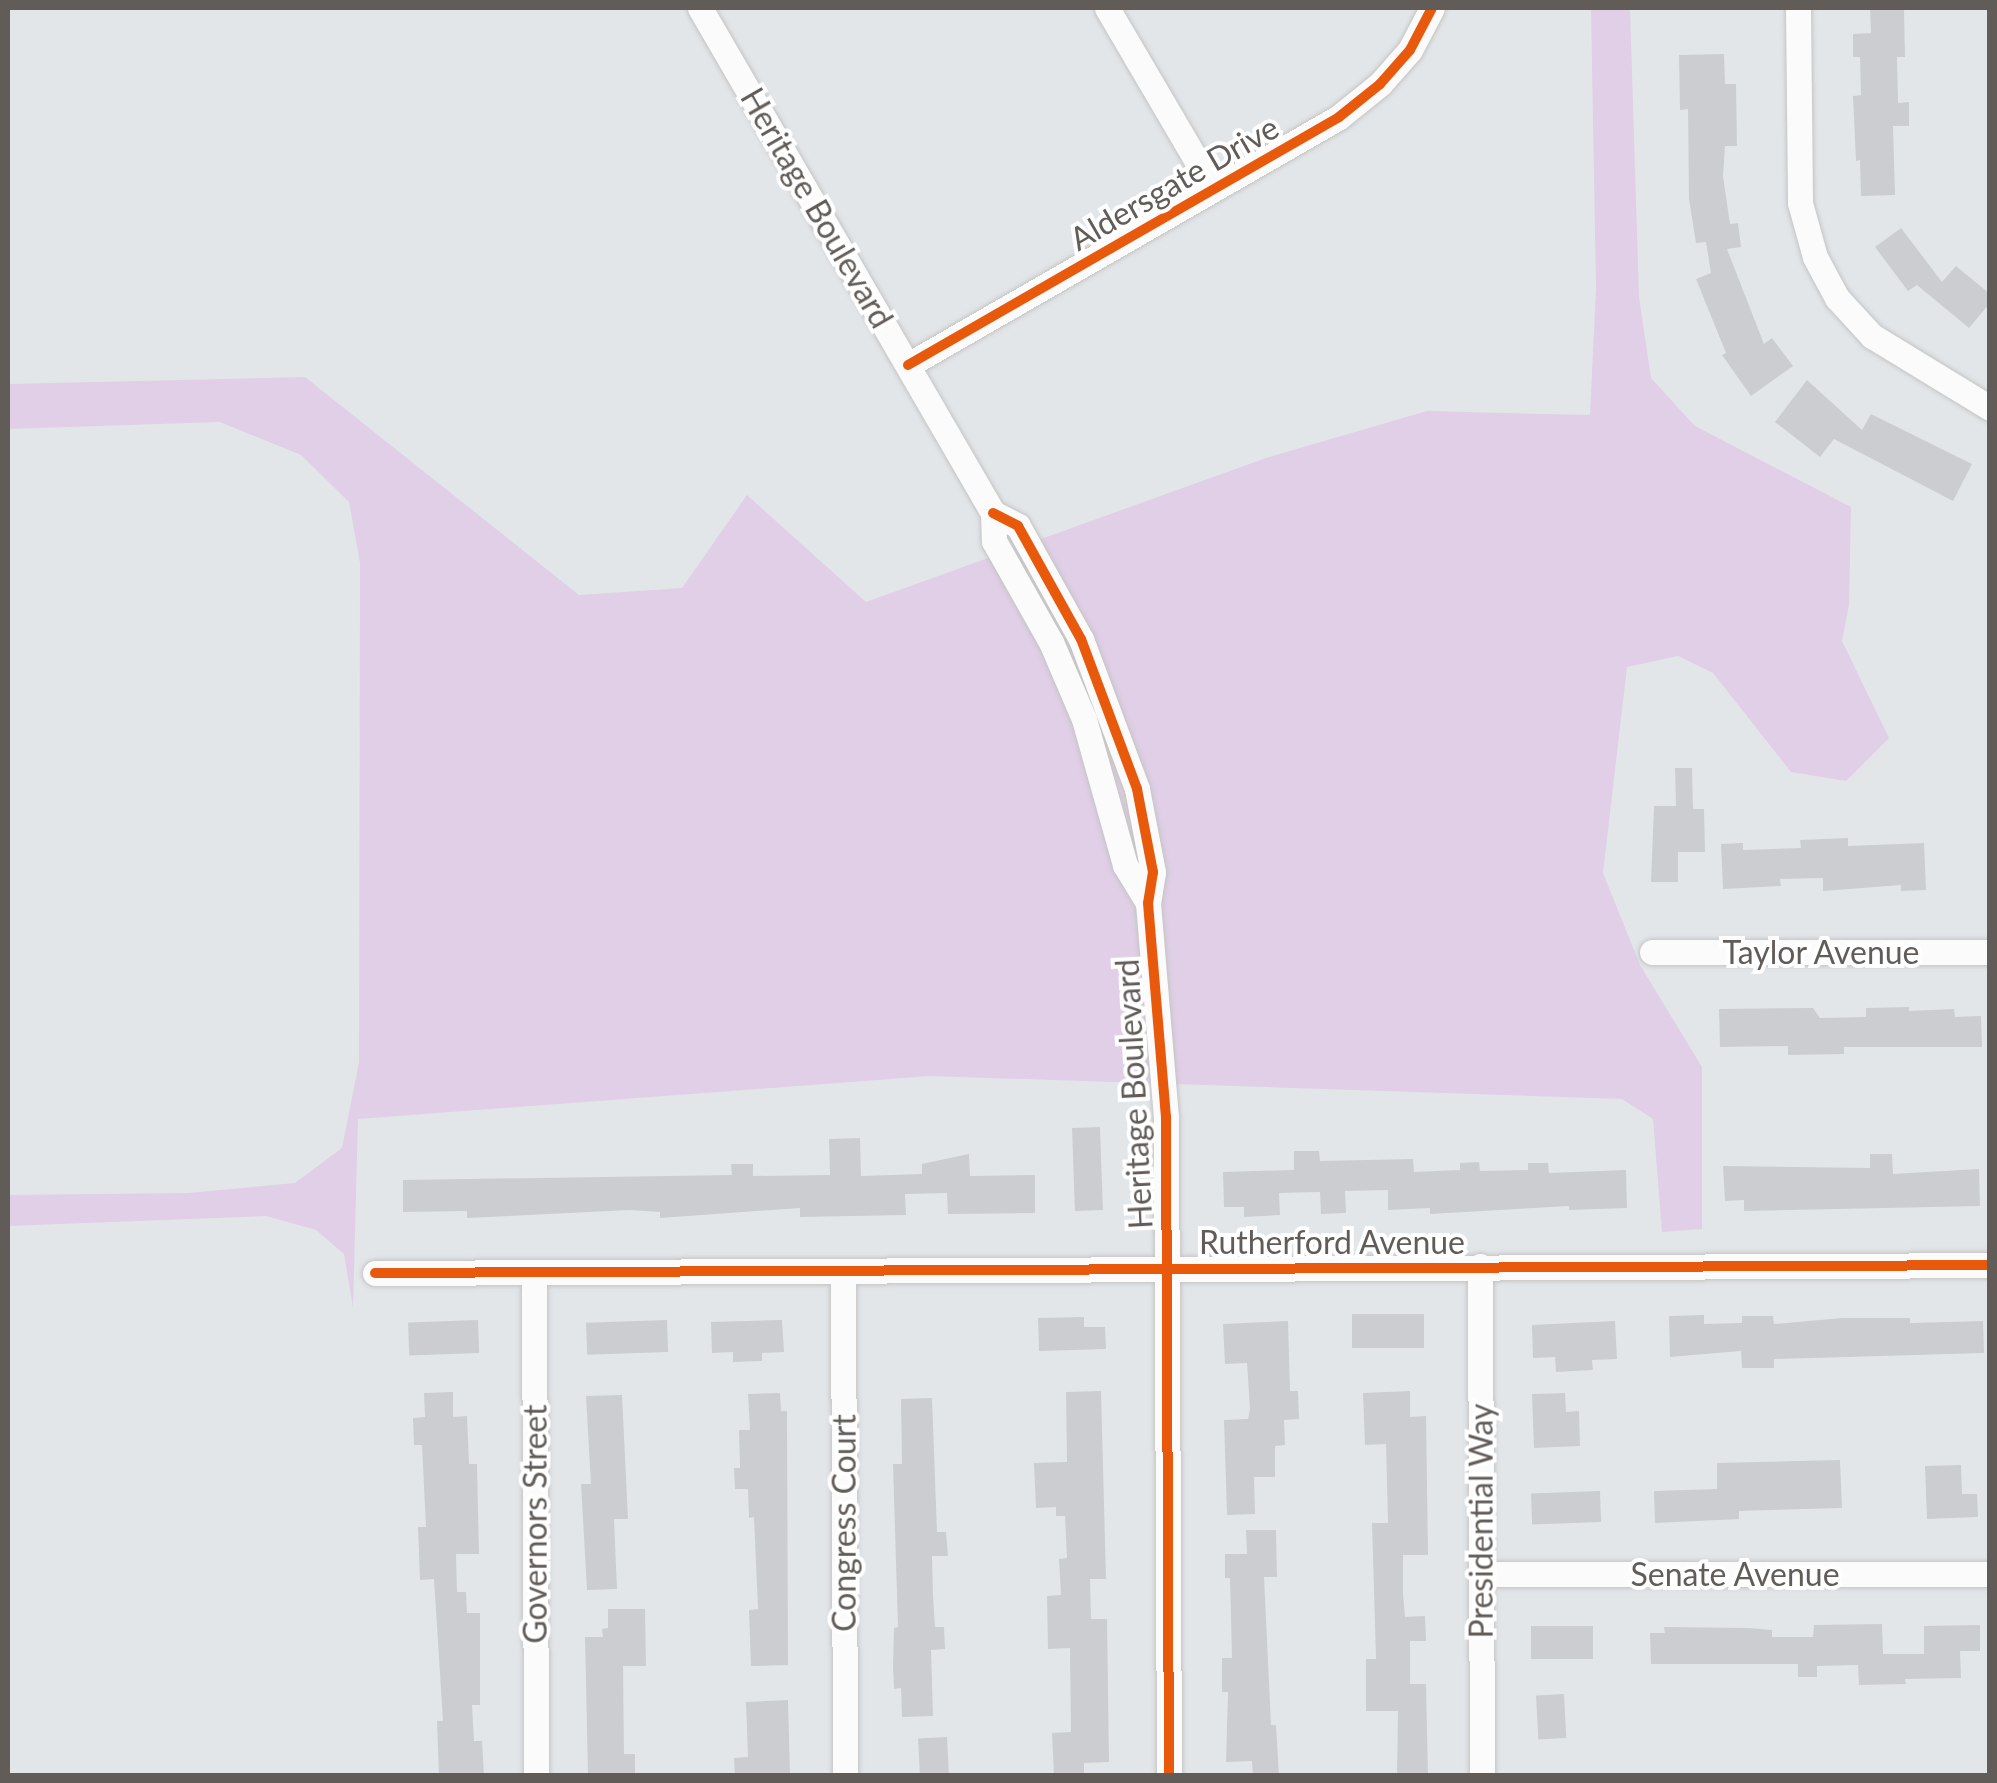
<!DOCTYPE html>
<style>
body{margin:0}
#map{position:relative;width:1997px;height:1783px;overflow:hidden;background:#e3e6e9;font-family:Lato,sans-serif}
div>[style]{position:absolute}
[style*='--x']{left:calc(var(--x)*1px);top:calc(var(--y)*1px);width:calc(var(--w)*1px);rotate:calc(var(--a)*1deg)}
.green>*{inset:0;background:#e0cfe7}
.building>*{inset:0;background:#cccdd0;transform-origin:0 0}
.roads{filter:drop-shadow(0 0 2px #c4c4c3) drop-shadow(0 0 2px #c4c4c3)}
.minor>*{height:25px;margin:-12.5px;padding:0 12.5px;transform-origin:12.5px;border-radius:12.5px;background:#fbfbfc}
.cycleway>*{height:10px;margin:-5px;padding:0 5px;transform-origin:5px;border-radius:5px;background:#e8590c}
span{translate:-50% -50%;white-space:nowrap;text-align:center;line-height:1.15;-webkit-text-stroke:8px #fff;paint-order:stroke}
.street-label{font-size:32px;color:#625c59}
.frame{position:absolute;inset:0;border:10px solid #625c59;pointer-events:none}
</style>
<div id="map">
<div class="green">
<i style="clip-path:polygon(1591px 8px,1630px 8px,1639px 297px,1651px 378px,1695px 426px,1851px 507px,1849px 605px,1842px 641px,1889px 738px,1846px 781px,1791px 772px,1713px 673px,1678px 656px,1627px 667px,1603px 873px,1640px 965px,1702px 1067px,1702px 1229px,1662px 1232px,1653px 1119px,1622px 1099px,930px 1076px,358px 1119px,353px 1308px,344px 1254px,316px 1230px,266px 1216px,8px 1226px,8px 1195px,188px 1193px,295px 1183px,342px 1148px,359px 1062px,360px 563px,349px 502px,301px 455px,220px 422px,8px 429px,8px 384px,305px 377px,579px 595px,682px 588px,747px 495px,866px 602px,1266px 458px,1427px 411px,1590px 415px,1596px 288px)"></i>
</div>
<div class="building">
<i style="clip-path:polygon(1870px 8px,1904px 8px,1905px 57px,1897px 57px,1898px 103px,1909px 102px,1909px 126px,1893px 126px,1895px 195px,1861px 196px,1860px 160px,1856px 161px,1853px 96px,1861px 95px,1860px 57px,1853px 57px,1853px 34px,1871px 33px)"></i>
<i style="clip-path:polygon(1724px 54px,1725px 84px,1736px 84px,1737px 146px,1725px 146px,1723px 176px,1730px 224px,1738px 223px,1741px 247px,1727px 249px,1764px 344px,1772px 338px,1793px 366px,1751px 396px,1722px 355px,1726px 353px,1696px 279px,1711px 273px,1706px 242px,1696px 243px,1689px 199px,1688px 109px,1680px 110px,1679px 55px)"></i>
<i style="clip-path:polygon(1901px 228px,1942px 282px,1956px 266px,1990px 294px,1990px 303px,1969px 328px,1917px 285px,1908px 291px,1875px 247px)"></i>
<i style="clip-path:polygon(1807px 380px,1862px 430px,1871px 414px,1972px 464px,1953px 501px,1834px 439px,1820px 457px,1775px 422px)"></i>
<i style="clip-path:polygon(1675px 768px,1692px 768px,1693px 809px,1704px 809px,1705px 852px,1678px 852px,1678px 882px,1651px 882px,1654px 806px,1676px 806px)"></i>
<i style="clip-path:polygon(1848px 838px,1848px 846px,1924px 843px,1926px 890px,1901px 891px,1901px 885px,1823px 891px,1823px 878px,1780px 879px,1781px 886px,1723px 889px,1721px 844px,1743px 843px,1743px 850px,1801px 848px,1800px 840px)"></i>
<i style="clip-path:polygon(1909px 1007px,1909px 1011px,1954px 1009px,1955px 1017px,1981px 1016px,1982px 1047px,1844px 1047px,1844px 1054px,1788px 1055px,1788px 1046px,1720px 1047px,1719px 1009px,1813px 1008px,1820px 1018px,1866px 1017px,1866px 1008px)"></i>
<i style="left:1100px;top:1127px;width:83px;height:28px;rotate:88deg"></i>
<i style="clip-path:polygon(860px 1138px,861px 1176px,922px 1174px,922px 1164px,969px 1154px,970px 1176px,1035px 1175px,1035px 1213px,948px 1214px,947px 1193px,905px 1194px,906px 1215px,800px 1217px,800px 1208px,660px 1218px,660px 1212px,630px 1210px,467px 1218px,467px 1211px,403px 1212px,403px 1180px,732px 1175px,731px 1164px,753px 1164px,753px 1176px,830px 1175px,829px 1139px)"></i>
<i style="clip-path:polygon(1294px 1151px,1319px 1151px,1320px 1161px,1413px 1159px,1414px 1172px,1460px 1170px,1460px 1163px,1479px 1162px,1480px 1171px,1528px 1170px,1528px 1163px,1548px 1163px,1549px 1173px,1626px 1170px,1627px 1208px,1569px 1210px,1569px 1206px,1430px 1214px,1430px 1208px,1388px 1210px,1388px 1190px,1345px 1191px,1346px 1213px,1321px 1214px,1320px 1192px,1279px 1193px,1280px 1215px,1244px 1217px,1244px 1207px,1224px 1207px,1223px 1172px,1294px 1170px)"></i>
<i style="clip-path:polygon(1870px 1154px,1892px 1154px,1893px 1174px,1979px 1169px,1980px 1206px,1744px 1211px,1744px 1200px,1725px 1201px,1723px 1166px,1870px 1168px)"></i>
<i style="left:1424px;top:1314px;width:34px;height:72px;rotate:90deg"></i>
<i style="clip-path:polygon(1704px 1315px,1704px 1324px,1742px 1323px,1742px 1316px,1773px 1316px,1774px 1324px,1842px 1318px,1910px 1318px,1910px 1323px,1983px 1321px,1984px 1353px,1774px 1359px,1774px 1368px,1742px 1368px,1741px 1351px,1670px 1357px,1669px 1316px)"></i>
<i style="clip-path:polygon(1084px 1317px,1084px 1327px,1105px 1327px,1106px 1349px,1039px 1351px,1038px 1318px)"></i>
<i style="left:478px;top:1320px;width:33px;height:70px;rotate:88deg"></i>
<i style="left:667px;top:1320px;width:32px;height:81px;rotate:88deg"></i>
<i style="clip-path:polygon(782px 1320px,784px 1352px,762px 1353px,762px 1361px,733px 1362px,733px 1352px,712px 1353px,711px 1322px)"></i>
<i style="clip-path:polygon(1288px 1321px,1290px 1391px,1298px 1391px,1299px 1419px,1284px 1420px,1285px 1445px,1275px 1446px,1275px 1477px,1254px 1477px,1255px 1514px,1227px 1515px,1224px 1420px,1248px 1419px,1250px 1409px,1247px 1363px,1225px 1364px,1223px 1324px)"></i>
<i style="clip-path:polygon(1615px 1321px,1617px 1359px,1592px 1360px,1593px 1370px,1556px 1372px,1555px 1357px,1533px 1358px,1532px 1325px)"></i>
<i style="clip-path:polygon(1101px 1391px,1106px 1579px,1090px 1579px,1091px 1619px,1107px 1619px,1109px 1762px,1084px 1763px,1084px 1776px,1054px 1776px,1052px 1733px,1071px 1732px,1070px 1648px,1048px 1649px,1047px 1596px,1061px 1595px,1059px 1559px,1067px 1558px,1065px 1516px,1056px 1516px,1056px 1507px,1036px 1508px,1034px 1463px,1067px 1462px,1066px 1392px)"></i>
<i style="clip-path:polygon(1410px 1391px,1410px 1417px,1426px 1416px,1428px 1555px,1403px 1555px,1403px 1594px,1405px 1617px,1425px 1616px,1426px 1641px,1410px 1641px,1410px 1684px,1426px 1684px,1428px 1776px,1397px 1776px,1398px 1711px,1366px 1711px,1366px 1659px,1376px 1659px,1372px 1523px,1388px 1523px,1386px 1444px,1365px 1445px,1363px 1393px)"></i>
<i style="clip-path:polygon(453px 1392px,453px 1417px,467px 1416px,469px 1464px,477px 1464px,479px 1554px,456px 1554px,457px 1592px,466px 1592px,467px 1613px,480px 1613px,480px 1705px,472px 1705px,474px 1741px,482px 1741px,484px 1776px,439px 1776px,437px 1721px,443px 1721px,434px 1579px,420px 1580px,418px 1527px,426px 1527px,422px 1445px,414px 1445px,413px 1418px,425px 1417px,424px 1393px)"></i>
<i style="clip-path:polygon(780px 1393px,781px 1411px,787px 1411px,788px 1665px,751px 1666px,749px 1610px,758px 1609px,754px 1517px,749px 1518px,748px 1489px,735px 1489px,734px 1468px,740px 1468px,739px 1430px,750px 1430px,748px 1394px)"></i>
<i style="clip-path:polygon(1565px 1393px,1566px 1412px,1579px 1411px,1580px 1446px,1534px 1448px,1532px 1394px)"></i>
<i style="clip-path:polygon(622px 1395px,628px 1519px,614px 1519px,617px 1589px,587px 1590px,581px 1484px,591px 1484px,586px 1396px)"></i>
<i style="clip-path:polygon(932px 1398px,937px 1532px,946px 1532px,948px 1556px,932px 1556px,933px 1596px,935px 1627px,944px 1627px,945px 1649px,931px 1650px,933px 1716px,902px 1717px,901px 1688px,894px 1689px,893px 1667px,894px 1628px,898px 1627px,893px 1464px,902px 1464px,901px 1399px)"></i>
<i style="clip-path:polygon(1840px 1460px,1842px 1508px,1739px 1511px,1739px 1519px,1655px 1523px,1654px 1491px,1717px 1489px,1717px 1463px)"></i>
<i style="clip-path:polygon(1961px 1465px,1962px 1494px,1977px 1494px,1978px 1517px,1927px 1519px,1925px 1466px)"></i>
<i style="left:1600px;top:1491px;width:31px;height:69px;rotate:88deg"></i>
<i style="clip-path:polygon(1246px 1530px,1276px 1530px,1277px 1577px,1264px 1577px,1271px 1725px,1276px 1725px,1279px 1776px,1253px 1776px,1252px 1761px,1226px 1762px,1228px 1692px,1222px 1692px,1222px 1658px,1232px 1658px,1230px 1578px,1225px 1578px,1225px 1554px,1247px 1554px)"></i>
<i style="clip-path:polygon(608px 1609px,645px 1609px,646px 1666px,623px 1666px,624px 1754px,635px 1754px,635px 1776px,588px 1776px,585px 1637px,603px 1637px,602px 1629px,608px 1628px)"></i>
<i style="clip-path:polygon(1882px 1624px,1883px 1654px,1924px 1654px,1924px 1626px,1980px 1625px,1980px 1651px,1960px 1651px,1961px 1678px,1905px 1679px,1906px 1684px,1859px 1685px,1858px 1665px,1817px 1666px,1817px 1677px,1798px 1677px,1798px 1664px,1651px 1664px,1650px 1633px,1665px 1633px,1664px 1627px,1748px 1628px,1772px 1630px,1772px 1637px,1813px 1637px,1814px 1625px)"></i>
<i style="left:1593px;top:1626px;width:33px;height:62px;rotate:90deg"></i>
<i style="left:1564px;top:1694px;width:44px;height:28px;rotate:87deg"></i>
<i style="clip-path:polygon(788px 1700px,790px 1776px,735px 1776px,734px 1758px,748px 1757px,746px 1702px)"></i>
<i style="left:947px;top:1737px;width:39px;height:29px;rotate:87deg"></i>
</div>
<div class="roads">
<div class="minor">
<i style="--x:700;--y:8;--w:584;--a:59.88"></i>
<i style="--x:993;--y:513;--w:28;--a:88"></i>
<i style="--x:994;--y:541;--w:116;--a:60.6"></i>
<i style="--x:1051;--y:642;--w:84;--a:66.8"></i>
<i style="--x:1084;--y:719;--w:152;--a:74.3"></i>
<i style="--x:1125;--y:865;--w:44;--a:58.8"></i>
<i style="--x:1107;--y:8;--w:210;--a:59.6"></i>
<i style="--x:1798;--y:8;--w:195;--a:89.4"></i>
<i style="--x:1800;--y:203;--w:56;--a:74.5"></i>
<i style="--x:1815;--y:257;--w:47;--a:61.8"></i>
<i style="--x:1837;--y:298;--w:52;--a:47.4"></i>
<i style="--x:1872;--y:336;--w:138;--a:31.4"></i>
<i style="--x:908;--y:365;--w:497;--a:-29.9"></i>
<i style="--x:1339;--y:117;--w:53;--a:-38.8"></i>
<i style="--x:1380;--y:84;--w:45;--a:-48.6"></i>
<i style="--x:1410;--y:50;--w:47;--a:-62.4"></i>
<i style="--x:993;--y:513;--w:28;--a:27"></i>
<i style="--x:1018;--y:526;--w:129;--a:60.9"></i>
<i style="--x:1081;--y:639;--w:160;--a:69.5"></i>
<i style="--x:1137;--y:789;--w:85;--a:79.1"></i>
<i style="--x:1153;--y:872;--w:31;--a:99"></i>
<i style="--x:1148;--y:903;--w:215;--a:85.2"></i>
<i style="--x:1166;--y:1117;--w:659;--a:89.74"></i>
<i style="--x:1652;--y:952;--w:338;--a:0"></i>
<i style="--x:1480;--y:1266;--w:510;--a:89.78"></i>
<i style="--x:843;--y:1271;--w:505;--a:89.77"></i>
<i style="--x:534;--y:1272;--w:504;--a:89.77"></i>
<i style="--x:375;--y:1273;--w:1615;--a:-0.28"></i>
<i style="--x:1481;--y:1574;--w:509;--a:0"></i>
</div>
</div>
<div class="cycleway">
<i style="--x:908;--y:365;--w:497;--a:-29.9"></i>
<i style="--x:1339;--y:117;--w:53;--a:-38.8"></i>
<i style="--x:1380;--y:84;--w:45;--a:-48.6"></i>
<i style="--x:1410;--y:50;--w:47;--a:-62.4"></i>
<i style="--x:993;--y:513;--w:28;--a:27"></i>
<i style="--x:1018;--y:526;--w:129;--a:60.9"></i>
<i style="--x:1081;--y:639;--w:160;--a:69.5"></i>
<i style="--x:1137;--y:789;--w:85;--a:79.1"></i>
<i style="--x:1153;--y:872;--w:31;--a:99"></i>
<i style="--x:1148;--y:903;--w:215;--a:85.2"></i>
<i style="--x:1166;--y:1117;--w:659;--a:89.74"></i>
<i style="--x:375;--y:1273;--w:1615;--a:-0.28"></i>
</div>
<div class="street-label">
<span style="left:1174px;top:183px;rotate:-30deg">Aldersgate Drive</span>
<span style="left:817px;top:208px;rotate:60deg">Heritage Boulevard</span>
<span style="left:1821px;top:952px">Taylor Avenue</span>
<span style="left:1134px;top:1094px;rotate:-93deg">Heritage Boulevard</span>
<span style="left:1332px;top:1242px">Rutherford Avenue</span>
<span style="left:1481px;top:1521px;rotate:-90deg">Presidential Way</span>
<span style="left:844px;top:1523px;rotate:-90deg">Congress Court</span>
<span style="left:535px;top:1524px;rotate:-90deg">Governors Street</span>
<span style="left:1735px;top:1574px">Senate Avenue</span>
</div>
<div class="frame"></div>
</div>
